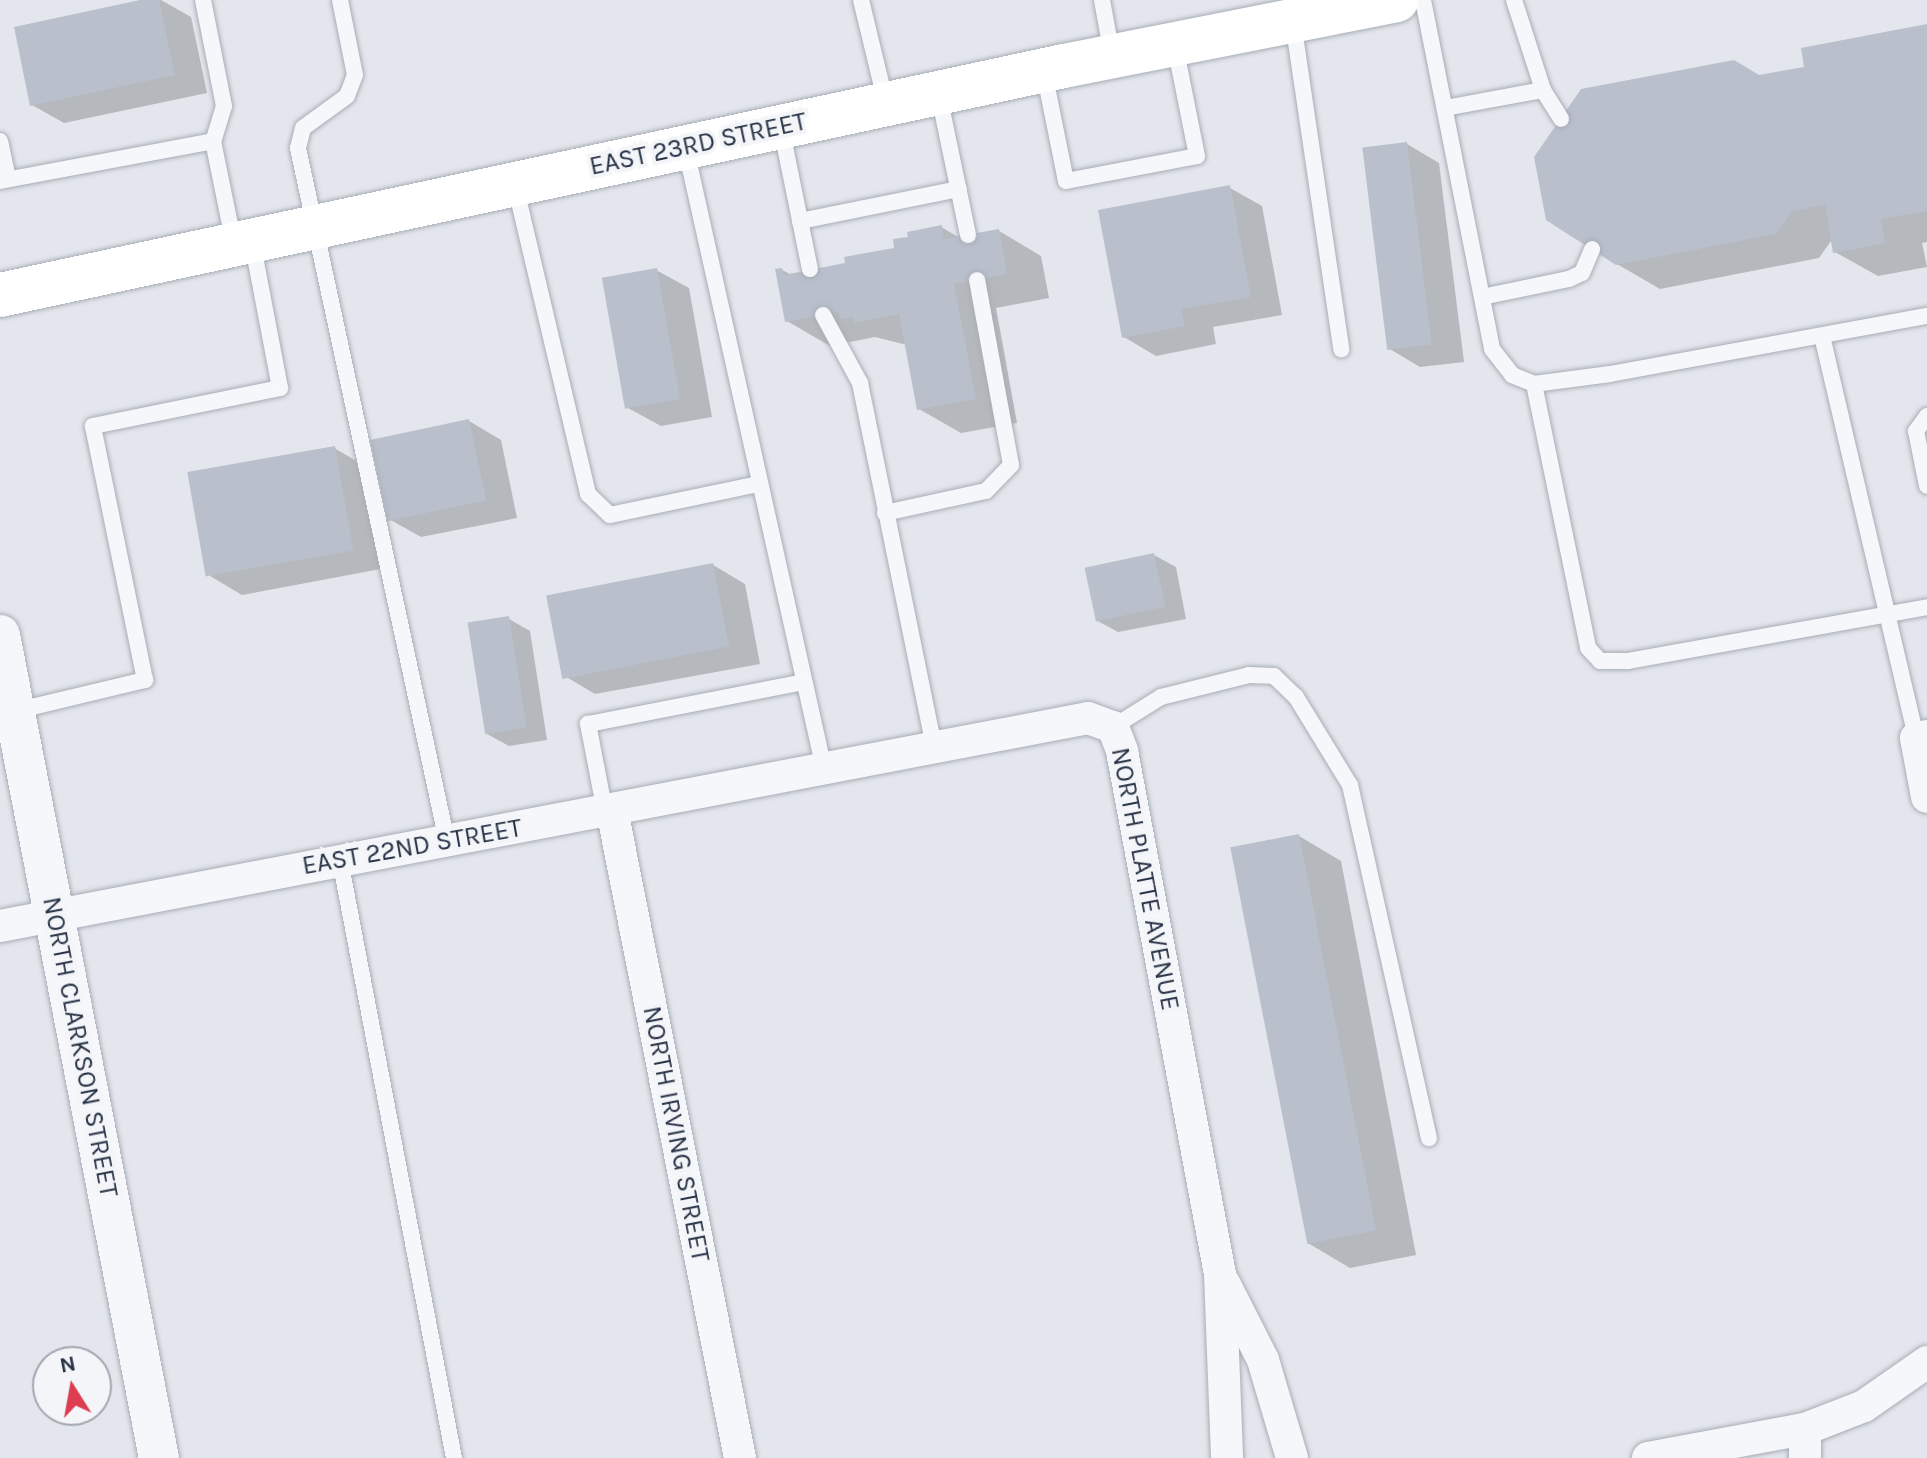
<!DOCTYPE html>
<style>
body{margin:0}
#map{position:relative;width:1927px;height:1458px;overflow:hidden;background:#e3e6ec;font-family:Karla,sans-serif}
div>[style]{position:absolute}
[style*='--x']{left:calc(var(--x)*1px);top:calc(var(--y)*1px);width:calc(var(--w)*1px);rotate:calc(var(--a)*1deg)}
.shadow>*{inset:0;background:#0003}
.building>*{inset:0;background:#b9bfcb;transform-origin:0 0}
.roads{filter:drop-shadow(0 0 2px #a7adb7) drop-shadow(0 0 2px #a7adb7)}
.service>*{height:16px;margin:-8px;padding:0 8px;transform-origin:8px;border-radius:8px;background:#f6f7fa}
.minor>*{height:32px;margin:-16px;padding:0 16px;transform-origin:16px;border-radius:16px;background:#f6f7fa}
.tertiary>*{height:40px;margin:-20px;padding:0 20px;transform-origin:20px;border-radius:20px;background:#f6f7fa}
.primary>*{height:44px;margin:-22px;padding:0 22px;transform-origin:22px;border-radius:22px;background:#fff}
span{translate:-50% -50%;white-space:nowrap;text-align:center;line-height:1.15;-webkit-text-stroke:8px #f3f5f9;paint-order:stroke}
.street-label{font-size:26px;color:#283346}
.north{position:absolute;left:32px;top:1346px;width:80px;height:80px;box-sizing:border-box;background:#f3f5f9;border:2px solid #a2a7b1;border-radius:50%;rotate:349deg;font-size:22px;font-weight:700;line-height:32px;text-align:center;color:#283346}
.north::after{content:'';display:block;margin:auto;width:28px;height:36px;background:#dc3d51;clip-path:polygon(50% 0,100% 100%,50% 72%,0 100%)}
</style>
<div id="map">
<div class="shadow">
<i style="clip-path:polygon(150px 0,161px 0,191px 17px,207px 93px,64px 123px,32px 105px)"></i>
<i style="clip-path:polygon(1927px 26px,1927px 242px,1922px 243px,1927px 267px,1878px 276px,1835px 252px,1833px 238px,1819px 258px,1660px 289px,1617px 264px,1760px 77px,1806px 69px)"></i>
<i style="clip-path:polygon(1407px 144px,1439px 163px,1464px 362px,1420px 367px,1388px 348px)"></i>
<i style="clip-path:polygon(1230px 188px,1262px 206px,1282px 315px,1213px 327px,1216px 344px,1156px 356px,1124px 337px)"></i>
<i style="clip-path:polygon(941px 227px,960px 238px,999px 231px,1041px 256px,1049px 298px,996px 308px,1017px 423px,961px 433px,919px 409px,907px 345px,875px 337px,830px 346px,787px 321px,782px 270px,792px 275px,848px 264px,896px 250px)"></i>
<i style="clip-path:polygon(656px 270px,689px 288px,712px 417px,661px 426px,628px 408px)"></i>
<i style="clip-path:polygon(469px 421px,501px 440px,517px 518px,421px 537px,389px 519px)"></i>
<i style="clip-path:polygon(334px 448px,367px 467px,386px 568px,242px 595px,210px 576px)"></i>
<i style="clip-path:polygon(1154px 555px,1176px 567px,1186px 619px,1118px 632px,1096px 620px)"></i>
<i style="clip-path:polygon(713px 565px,745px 584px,760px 664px,595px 694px,563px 675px)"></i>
<i style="clip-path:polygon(509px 619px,530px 631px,547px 740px,509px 746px,487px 734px)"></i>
<i style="clip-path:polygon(1299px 836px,1341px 861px,1416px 1255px,1350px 1268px,1308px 1243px)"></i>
</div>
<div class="building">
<i style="clip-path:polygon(140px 0,159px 0,175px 75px,30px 106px,14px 27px)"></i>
<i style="clip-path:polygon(1927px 24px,1927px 211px,1881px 219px,1885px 243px,1833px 253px,1825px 205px,1793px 211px,1776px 234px,1616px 265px,1546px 220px,1534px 157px,1581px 89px,1734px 60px,1759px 75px,1804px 67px,1801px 48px)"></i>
<i style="left:1407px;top:142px;width:204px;height:45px;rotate:83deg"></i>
<i style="clip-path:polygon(1230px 185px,1251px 297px,1181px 309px,1185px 326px,1122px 338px,1098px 210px)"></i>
<i style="clip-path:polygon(942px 225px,944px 239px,999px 229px,1007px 274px,954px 284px,976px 399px,917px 410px,899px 314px,854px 323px,853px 317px,840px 319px,839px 312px,785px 322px,775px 269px,782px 268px,784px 275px,845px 263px,844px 257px,894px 248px,893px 239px,908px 237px,907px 232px)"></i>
<i style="left:657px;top:268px;width:133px;height:56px;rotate:80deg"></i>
<i style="left:469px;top:419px;width:83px;height:101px;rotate:78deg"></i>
<i style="left:335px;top:446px;width:106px;height:150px;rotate:80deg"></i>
<i style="left:1154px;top:553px;width:55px;height:71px;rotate:78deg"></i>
<i style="left:713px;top:563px;width:85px;height:170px;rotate:79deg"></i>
<i style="left:509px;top:616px;width:113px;height:42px;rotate:81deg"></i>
<i style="left:1299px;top:834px;width:404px;height:70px;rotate:79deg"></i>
</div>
<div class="roads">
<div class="service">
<i style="--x:203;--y:0;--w:108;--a:78.8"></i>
<i style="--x:224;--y:106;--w:37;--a:107"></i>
<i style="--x:213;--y:141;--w:105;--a:78.5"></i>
<i style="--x:340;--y:0;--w:76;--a:78.7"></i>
<i style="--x:355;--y:75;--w:22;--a:111"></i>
<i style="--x:347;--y:96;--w:54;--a:144"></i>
<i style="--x:303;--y:128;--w:21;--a:104"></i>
<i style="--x:298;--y:148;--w:709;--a:77.87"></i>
<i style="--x:861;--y:0;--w:106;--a:76.4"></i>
<i style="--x:1102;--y:0;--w:56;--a:79.7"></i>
<i style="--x:1423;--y:0;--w:356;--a:78.8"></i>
<i style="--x:1492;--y:349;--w:33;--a:52"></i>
<i style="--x:1512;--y:375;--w:24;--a:22"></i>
<i style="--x:1534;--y:384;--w:77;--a:-7.5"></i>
<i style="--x:1610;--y:374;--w:322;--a:-10.4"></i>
<i style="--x:1514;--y:0;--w:95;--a:72.1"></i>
<i style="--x:1543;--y:90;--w:34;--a:58"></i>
<i style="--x:1293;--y:22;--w:331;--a:81.6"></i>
<i style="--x:1044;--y:72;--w:111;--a:78.6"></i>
<i style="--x:1066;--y:181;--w:133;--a:-10.8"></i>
<i style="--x:1197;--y:156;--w:112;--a:-101.3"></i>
<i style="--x:939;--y:96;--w:142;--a:78.2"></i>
<i style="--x:1445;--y:108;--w:100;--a:-10.4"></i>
<i style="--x:781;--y:127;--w:145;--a:78.5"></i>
<i style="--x:0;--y:141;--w:39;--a:78"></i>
<i style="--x:686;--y:150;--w:634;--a:77.43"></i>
<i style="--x:0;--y:181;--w:217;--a:-10.6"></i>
<i style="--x:515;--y:185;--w:318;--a:76.7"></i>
<i style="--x:588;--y:494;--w:30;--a:44"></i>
<i style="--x:610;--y:515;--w:152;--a:-11.8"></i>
<i style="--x:800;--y:221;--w:162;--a:-11.4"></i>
<i style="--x:1482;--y:297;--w:89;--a:-11.7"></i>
<i style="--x:1569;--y:279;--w:14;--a:-25"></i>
<i style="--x:1582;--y:273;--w:26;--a:-67"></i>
<i style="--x:823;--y:315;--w:77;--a:61.4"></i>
<i style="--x:860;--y:383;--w:372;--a:78.5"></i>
<i style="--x:1822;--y:336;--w:413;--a:76.8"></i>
<i style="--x:1534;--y:384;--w:269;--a:78.4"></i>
<i style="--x:1588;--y:648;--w:18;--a:47"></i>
<i style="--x:1600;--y:661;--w:28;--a:0"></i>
<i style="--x:1628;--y:661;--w:304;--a:-10.2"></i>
<i style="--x:1927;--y:416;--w:19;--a:126"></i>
<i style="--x:1916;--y:431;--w:56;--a:78.7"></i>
<i style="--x:885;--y:513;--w:103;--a:-12.3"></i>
<i style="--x:986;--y:491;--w:36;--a:-46"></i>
<i style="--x:1011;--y:465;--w:188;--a:-100.4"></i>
<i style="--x:15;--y:711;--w:134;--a:-13.4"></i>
<i style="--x:145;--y:680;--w:259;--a:-101.6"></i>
<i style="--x:93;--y:426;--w:191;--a:-11.5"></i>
<i style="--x:280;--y:388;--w:150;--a:-100.8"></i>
<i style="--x:1113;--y:727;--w:57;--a:-32"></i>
<i style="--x:1161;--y:697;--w:91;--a:-14"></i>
<i style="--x:1249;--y:675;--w:25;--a:2"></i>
<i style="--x:1274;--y:676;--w:30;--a:44"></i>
<i style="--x:1296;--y:697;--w:103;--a:58.5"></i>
<i style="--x:1350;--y:785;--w:362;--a:77.4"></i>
<i style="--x:605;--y:812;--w:90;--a:-100.9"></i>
<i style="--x:588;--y:724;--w:220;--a:-11"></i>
<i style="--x:340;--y:860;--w:609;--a:79.21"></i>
</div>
<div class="minor">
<i style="--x:1927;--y:736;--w:11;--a:170"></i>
<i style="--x:1916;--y:738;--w:60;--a:79.4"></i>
<i style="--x:612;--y:810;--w:661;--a:78.83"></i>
<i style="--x:0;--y:926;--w:1108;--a:-10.82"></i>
<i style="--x:1088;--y:718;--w:27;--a:20"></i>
<i style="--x:1113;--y:727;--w:26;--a:69"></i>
<i style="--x:1122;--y:751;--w:532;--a:79.39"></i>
<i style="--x:1220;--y:1274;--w:184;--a:87.8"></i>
<i style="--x:1224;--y:1283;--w:86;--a:63.1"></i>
<i style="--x:1263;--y:1360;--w:102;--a:73.5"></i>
<i style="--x:1648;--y:1458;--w:160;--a:-10.5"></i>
<i style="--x:1805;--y:1429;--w:63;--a:-21.3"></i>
<i style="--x:1864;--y:1406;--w:77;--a:-34.9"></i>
<i style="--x:1805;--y:1458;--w:29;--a:-90"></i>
</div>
<div class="tertiary">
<i style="--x:0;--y:635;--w:838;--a:79.07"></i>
</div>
<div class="primary">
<i style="--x:0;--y:295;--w:1088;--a:-12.15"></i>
<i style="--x:1064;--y:66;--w:339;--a:-11.2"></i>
</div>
</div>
<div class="street-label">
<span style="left:698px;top:144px;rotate:-12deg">EAST 23RD STREET</span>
<span style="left:412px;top:847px;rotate:-10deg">EAST 22ND STREET</span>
<span style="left:1145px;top:879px;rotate:79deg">NORTH PLATTE AVENUE</span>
<span style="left:80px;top:1047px;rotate:79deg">NORTH CLARKSON STREET</span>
<span style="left:676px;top:1134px;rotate:79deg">NORTH IRVING STREET</span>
</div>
<div class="north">N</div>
</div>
